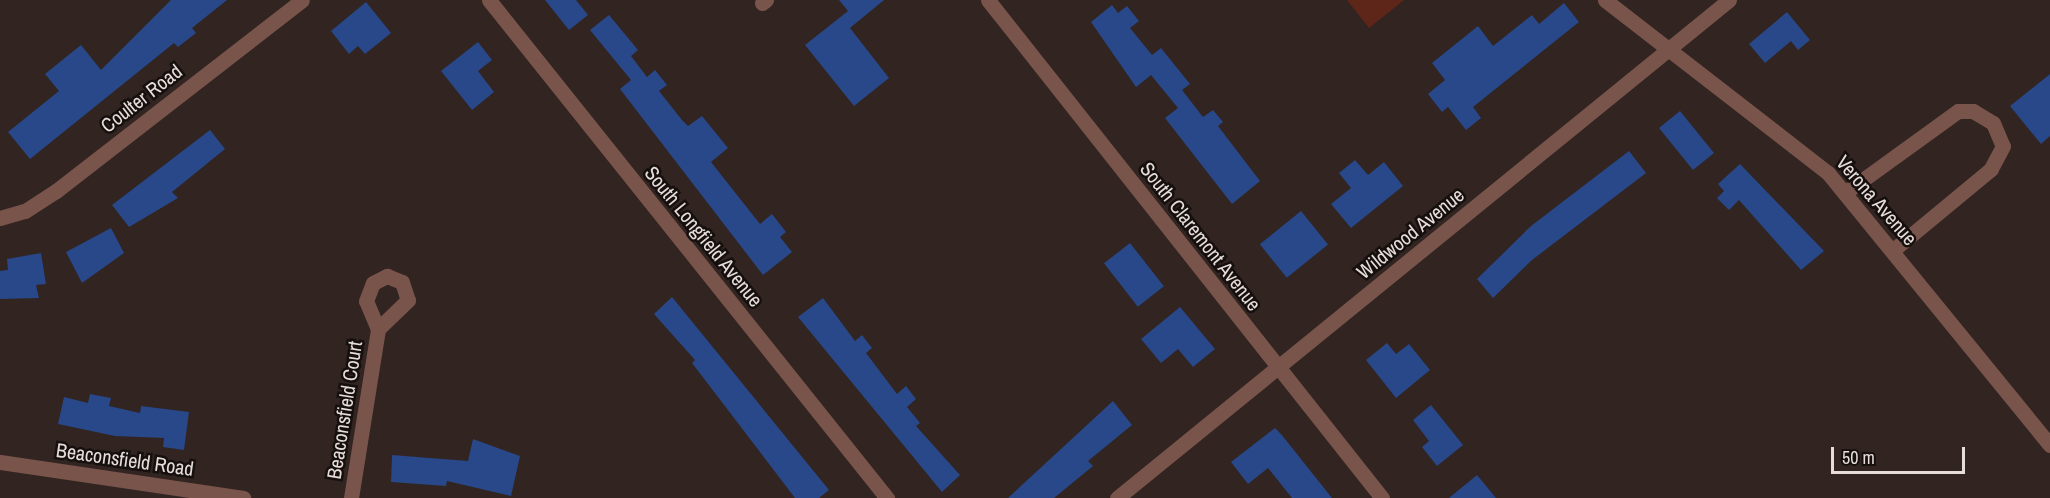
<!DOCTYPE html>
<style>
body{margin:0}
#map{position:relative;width:2050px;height:498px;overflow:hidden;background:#312421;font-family:"Archivo Narrow",sans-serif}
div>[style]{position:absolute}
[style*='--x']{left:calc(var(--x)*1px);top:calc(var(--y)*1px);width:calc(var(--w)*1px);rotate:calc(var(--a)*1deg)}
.green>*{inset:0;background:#5e2618}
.building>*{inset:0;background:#284889;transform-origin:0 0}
.minor>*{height:15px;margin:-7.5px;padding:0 7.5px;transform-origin:7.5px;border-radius:7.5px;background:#79544b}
span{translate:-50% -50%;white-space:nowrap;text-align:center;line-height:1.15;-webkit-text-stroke:5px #150f0d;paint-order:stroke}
.street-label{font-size:20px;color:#e7dedb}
.scale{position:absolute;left:1831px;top:447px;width:134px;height:27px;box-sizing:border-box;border:3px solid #e7dedb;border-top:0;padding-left:8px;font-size:18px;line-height:21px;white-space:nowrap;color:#e7dedb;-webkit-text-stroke:4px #150f0d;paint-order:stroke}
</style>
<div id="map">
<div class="green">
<i style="clip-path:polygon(1347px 0,1404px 0,1369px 28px)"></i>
</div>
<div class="building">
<i style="clip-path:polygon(171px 0,227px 0,192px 28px,196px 33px,178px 47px,174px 43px,30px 159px,8px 132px,59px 91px,45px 74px,81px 45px,101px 70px)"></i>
<i style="clip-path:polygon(545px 0,576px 0,588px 15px,569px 30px)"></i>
<i style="clip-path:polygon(839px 0,884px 0,850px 28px,889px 78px,854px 106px,805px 45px,848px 11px)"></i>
<i style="clip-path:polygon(366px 2px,391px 33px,365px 54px,358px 46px,349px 54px,331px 31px)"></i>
<i style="clip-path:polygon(1564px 3px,1579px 22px,1473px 107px,1481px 118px,1466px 130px,1448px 107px,1442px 112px,1428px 94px,1445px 80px,1432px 63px,1478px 26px,1493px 46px,1532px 15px,1539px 24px)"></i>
<i style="clip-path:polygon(1112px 5px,1118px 13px,1127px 6px,1139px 21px,1130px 28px,1152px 55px,1161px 48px,1190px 84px,1182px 90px,1203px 117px,1213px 110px,1223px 122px,1218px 126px,1260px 181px,1232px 204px,1165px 118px,1178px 108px,1151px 75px,1136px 87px,1091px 22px)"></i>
<i style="clip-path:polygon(1787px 12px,1810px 40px,1798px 50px,1791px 41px,1765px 63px,1749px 44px)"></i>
<i style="clip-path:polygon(609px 15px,638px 50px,631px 56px,647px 77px,655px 70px,667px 85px,659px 91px,682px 120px,688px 126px,702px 116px,728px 148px,711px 162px,760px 224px,772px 214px,786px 232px,780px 237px,792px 252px,763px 275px,620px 89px,631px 80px,590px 30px)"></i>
<i style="clip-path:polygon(478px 42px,492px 60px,478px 71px,494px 92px,472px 110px,441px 71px)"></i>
<i style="clip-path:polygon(2050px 74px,2050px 136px,2041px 144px,2010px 106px)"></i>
<i style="left:1680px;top:111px;width:54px;height:27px;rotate:51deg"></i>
<i style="clip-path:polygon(210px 130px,225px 149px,172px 192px,178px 198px,129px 227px,112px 205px)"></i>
<i style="clip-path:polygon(1629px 151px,1646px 173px,1532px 260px,1493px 298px,1477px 279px,1531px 226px)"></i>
<i style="clip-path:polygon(1355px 160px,1368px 175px,1384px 162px,1403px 186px,1351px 228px,1331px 204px,1351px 188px,1339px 173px)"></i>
<i style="clip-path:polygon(1740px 164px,1824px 251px,1801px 270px,1739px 200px,1729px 210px,1717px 198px,1724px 191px,1718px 184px)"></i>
<i style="left:1301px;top:211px;width:43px;height:53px;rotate:51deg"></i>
<i style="clip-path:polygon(111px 228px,124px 253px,82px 283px,66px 252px)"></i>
<i style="left:1130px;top:243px;width:55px;height:33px;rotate:52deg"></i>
<i style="clip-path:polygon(41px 253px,46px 284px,36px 285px,39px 298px,0 299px,0 271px,8px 270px,7px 259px)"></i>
<i style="clip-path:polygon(672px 297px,829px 490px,819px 498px,795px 498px,692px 363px,695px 360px,654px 314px)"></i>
<i style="clip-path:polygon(823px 298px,855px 341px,862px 335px,872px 348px,866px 353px,897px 394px,906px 386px,916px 399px,907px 407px,920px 423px,916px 426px,960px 475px,942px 492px,798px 317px)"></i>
<i style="clip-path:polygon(1180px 307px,1215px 349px,1193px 367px,1178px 349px,1161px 363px,1141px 339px)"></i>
<i style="clip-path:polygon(1387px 343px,1396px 354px,1409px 344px,1430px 370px,1396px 398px,1366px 360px)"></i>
<i style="clip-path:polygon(90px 394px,111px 398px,109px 406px,140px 413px,141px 406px,189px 412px,184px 450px,163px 447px,164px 438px,115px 436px,58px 424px,64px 397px,88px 403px)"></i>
<i style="clip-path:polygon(1113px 401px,1132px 425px,1088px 461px,1093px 466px,1054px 498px,1008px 498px)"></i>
<i style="clip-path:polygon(1431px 405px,1463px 445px,1437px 466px,1422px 447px,1429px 441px,1413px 420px)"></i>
<i style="clip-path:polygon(1275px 428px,1281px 434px,1332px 498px,1292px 498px,1268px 468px,1248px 484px,1231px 462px)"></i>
<i style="clip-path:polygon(473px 439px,520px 456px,511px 496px,447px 481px,446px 486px,391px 482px,392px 455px,468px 461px)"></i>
<i style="clip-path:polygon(1477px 475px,1496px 498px,1449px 498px)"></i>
</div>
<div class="minor">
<i style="--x:489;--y:0;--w:638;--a:51.37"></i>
<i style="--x:988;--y:0;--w:635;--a:51.65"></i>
<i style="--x:1605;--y:0;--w:282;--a:37.8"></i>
<i style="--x:1828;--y:173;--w:351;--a:50.8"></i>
<i style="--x:762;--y:3;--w:5;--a:-37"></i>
<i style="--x:1846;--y:192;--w:138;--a:-35.9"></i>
<i style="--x:1958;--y:111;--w:15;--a:0"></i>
<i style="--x:1973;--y:111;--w:23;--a:31"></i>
<i style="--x:1993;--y:123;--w:25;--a:67"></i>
<i style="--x:2003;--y:146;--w:26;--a:118"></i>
<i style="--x:1991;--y:169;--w:127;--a:140.4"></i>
<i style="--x:0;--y:218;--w:26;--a:-16"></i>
<i style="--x:25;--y:211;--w:37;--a:-33"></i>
<i style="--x:56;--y:191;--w:311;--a:-37.8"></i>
<i style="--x:387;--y:276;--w:16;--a:22"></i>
<i style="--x:402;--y:282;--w:19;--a:72"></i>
<i style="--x:408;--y:300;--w:42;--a:136"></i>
<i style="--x:378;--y:329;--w:30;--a:-113"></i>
<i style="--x:366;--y:301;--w:19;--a:-69"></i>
<i style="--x:373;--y:283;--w:16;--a:-27"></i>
<i style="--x:0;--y:462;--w:246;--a:8.4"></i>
<i style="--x:351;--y:498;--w:171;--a:-80.9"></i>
<i style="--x:1117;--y:498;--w:789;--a:-39.14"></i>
</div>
<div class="street-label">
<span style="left:141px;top:98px;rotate:-38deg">Coulter Road</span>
<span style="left:1877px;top:200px;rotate:49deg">Verona Avenue</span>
<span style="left:1410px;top:233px;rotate:-39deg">Wildwood Avenue</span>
<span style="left:704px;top:236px;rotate:51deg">South Longfield Avenue</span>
<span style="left:1201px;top:236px;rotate:52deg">South Claremont Avenue</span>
<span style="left:344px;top:410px;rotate:-81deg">Beaconsfield Court</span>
<span style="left:125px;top:459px;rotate:8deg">Beaconsfield Road</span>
</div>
<div class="scale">50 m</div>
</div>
